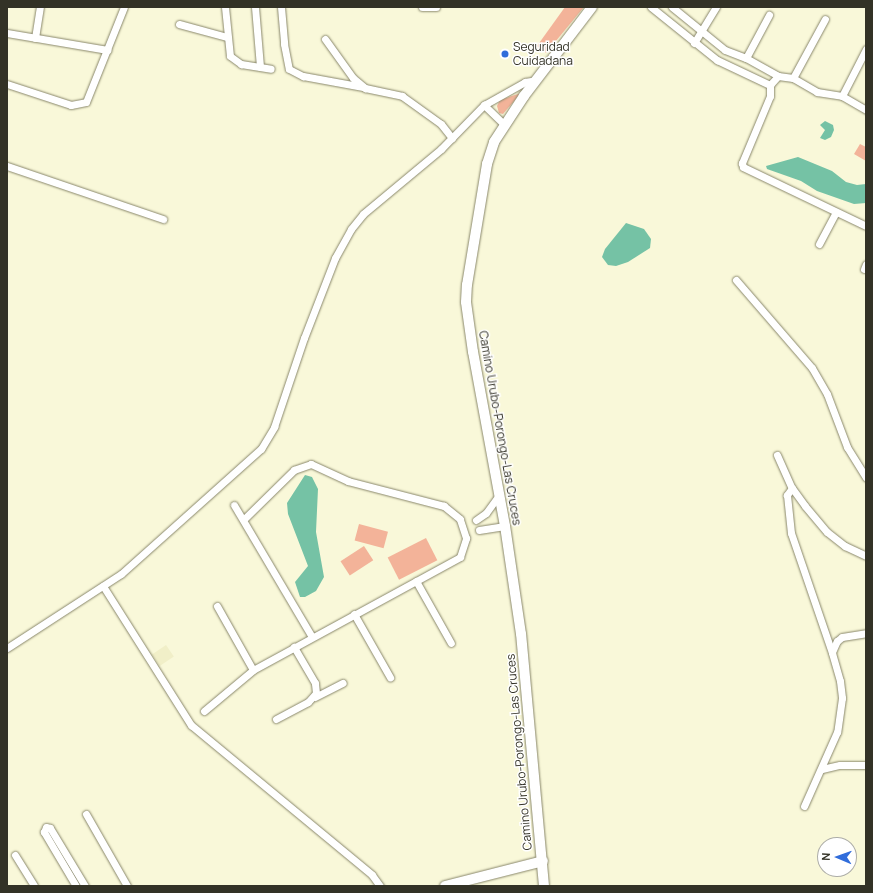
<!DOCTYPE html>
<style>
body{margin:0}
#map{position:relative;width:873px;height:893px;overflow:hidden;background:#f9f8d9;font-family:Manrope,sans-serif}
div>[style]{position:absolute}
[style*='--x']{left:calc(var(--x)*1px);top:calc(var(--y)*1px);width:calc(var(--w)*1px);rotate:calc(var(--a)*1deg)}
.built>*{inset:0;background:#f1efc8;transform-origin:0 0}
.green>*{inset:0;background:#f3b399;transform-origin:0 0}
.water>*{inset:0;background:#75c2a5}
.roads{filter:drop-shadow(0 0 1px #89876b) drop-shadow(0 0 1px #89876b)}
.street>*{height:7px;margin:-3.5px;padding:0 3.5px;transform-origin:3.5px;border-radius:3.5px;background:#fff}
.secondary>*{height:10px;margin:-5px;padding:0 5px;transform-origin:5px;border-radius:5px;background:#fff}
.dots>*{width:11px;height:11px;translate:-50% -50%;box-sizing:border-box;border:2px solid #fff;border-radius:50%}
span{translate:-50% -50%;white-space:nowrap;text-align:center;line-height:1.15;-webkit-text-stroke:3px #fff;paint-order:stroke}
.poi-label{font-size:12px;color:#333226}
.left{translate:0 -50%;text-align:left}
.street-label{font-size:12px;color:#333226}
.frame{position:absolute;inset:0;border:8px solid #333226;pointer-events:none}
.north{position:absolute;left:817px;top:837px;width:40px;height:40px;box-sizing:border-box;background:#fff;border:1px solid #adada8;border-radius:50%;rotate:272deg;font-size:11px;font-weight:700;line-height:16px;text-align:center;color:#333226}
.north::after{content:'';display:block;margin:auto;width:14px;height:18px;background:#316ddb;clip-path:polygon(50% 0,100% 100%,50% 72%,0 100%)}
</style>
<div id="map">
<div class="built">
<i style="left:166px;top:645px;width:14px;height:17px;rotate:56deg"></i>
</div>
<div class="green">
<i style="clip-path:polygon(565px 7px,584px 7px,546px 53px,537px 46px)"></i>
<i style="clip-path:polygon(521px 93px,503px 114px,499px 113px,497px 106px,500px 100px)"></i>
<i style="clip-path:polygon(860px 144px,866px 147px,866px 161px,854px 154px)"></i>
<i style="left:359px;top:524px;width:30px;height:17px;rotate:15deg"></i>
<i style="left:426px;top:538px;width:25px;height:43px;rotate:63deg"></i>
<i style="left:364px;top:546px;width:17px;height:28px;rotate:57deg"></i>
</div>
<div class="water">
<i style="clip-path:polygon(825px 121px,833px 125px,834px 130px,831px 137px,825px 140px,820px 138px,825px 130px,820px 125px)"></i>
<i style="clip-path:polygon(798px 157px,832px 171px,846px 182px,857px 185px,866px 184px,866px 203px,854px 204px,817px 191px,801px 181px,767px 169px,766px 166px)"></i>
<i style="clip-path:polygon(626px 223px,644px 229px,651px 239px,650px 248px,628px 262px,616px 266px,608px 265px,602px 257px,605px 249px)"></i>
<i style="clip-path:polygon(305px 475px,312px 477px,318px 489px,316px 532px,324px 577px,316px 591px,305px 597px,300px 597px,295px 582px,308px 566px,288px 514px,287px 503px)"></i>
</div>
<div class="roads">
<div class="street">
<i style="--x:225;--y:7;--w:49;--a:84.2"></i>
<i style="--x:230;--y:56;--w:14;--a:36"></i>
<i style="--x:241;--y:64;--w:30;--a:9"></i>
<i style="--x:255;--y:7;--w:60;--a:85.2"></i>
<i style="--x:281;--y:7;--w:37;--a:85"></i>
<i style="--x:284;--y:44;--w:25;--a:79"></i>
<i style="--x:289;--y:69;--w:16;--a:27"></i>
<i style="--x:303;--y:76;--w:61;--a:10.4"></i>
<i style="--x:422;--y:7;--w:14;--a:0"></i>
<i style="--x:651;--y:7;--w:85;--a:38.8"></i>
<i style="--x:717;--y:60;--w:59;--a:25.3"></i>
<i style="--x:672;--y:7;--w:68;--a:39.1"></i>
<i style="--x:725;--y:50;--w:22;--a:21"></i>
<i style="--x:746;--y:58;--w:37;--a:29"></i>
<i style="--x:778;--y:76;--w:15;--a:8"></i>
<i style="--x:793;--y:78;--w:28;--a:30"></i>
<i style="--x:817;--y:92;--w:25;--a:9"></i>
<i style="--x:842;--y:96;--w:28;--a:30"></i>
<i style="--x:179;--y:24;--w:50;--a:15.2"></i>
<i style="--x:7;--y:33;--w:102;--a:9.6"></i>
<i style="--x:35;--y:38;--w:31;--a:-81"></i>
<i style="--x:325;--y:39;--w:48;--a:54.3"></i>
<i style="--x:353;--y:78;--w:16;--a:40"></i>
<i style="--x:365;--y:88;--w:38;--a:12"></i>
<i style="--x:402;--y:96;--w:48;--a:35.7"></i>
<i style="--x:441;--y:124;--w:18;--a:52"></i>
<i style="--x:694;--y:43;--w:42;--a:-58.6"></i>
<i style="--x:746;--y:58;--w:49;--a:-61.9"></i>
<i style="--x:778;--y:76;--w:12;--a:132"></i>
<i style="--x:770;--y:85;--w:11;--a:90"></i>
<i style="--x:770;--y:96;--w:73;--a:112.7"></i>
<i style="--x:742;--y:163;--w:4;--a:76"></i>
<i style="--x:743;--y:167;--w:136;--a:25.6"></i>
<i style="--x:793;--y:78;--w:67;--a:-61.5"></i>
<i style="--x:7;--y:84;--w:67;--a:18.2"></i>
<i style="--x:71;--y:105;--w:15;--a:-11"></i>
<i style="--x:86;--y:102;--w:102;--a:-68.2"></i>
<i style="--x:842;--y:96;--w:53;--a:-62.9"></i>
<i style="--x:484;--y:105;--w:28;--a:44"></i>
<i style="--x:7;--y:166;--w:165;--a:18.8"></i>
<i style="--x:819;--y:244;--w:36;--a:-62"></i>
<i style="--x:864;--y:269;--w:5;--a:-68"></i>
<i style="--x:736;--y:280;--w:116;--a:49.2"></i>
<i style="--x:812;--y:368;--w:30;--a:60"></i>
<i style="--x:827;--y:394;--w:57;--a:69.3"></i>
<i style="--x:847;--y:447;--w:36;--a:58"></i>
<i style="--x:777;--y:455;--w:36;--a:66"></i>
<i style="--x:792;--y:488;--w:22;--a:54"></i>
<i style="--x:805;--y:506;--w:34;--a:50"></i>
<i style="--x:827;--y:532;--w:23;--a:38"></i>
<i style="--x:845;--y:546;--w:23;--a:25"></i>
<i style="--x:792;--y:488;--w:9;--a:126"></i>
<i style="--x:787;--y:495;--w:38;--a:84"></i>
<i style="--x:791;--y:533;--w:127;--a:71.1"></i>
<i style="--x:832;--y:653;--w:29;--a:74"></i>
<i style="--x:840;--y:681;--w:17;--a:83"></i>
<i style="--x:842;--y:698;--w:34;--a:98"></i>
<i style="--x:837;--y:732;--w:81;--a:114"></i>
<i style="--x:234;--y:505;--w:153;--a:59.4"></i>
<i style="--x:476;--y:520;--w:12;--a:-35"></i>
<i style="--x:486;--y:513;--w:22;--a:-54"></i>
<i style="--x:479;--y:530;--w:26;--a:-9"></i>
<i style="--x:416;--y:581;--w:71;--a:60.6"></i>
<i style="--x:103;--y:586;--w:165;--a:57.7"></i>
<i style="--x:191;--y:725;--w:235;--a:39.6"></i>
<i style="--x:372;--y:875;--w:14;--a:54"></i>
<i style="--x:217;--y:606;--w:73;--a:60.6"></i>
<i style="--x:354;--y:614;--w:73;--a:60.3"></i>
<i style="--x:7;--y:648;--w:136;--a:-33"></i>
<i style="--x:121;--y:574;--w:188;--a:-41.8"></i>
<i style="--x:261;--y:449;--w:26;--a:-59"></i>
<i style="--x:274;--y:427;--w:94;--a:-71.4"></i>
<i style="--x:304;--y:338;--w:86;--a:-68.8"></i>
<i style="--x:335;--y:258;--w:33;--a:-61"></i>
<i style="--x:351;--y:229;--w:19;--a:-51"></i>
<i style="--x:363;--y:214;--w:102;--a:-39.8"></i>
<i style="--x:441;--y:149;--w:62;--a:-45.7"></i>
<i style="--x:484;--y:105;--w:47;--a:-29.3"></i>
<i style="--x:525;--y:82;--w:11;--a:-10"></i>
<i style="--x:832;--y:652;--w:12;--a:-66"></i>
<i style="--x:837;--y:641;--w:6;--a:-39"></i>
<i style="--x:842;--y:637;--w:24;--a:-9"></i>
<i style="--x:315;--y:697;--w:31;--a:-27"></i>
<i style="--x:204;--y:711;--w:64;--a:-39.9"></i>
<i style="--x:253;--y:670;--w:236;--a:-28.6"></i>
<i style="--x:460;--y:557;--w:20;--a:-72"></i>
<i style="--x:466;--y:538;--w:20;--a:-108"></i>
<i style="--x:460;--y:519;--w:21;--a:-141"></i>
<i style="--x:444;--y:506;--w:99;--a:-165.4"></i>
<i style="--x:348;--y:481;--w:41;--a:-155.3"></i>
<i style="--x:311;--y:464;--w:18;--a:161"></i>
<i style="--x:294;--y:470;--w:71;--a:135.6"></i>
<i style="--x:276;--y:719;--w:36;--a:-28"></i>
<i style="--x:308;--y:702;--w:12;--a:-48"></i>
<i style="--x:316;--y:693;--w:10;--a:-96"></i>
<i style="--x:315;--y:683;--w:42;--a:-120.3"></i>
<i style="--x:822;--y:769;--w:18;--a:-13"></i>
<i style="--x:840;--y:765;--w:26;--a:0"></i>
<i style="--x:86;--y:814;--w:83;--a:60.3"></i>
<i style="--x:15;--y:855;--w:36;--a:58"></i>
<i style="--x:76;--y:886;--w:63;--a:-120.7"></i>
<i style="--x:44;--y:832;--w:5;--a:-68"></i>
<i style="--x:46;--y:827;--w:4;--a:14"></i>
<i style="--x:50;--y:828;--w:68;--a:58.9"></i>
</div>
<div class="secondary">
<i style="--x:445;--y:886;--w:101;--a:-14.3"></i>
<i style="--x:544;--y:886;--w:253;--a:-95.2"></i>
<i style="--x:521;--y:634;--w:109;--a:-98.4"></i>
<i style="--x:505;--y:526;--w:177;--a:-100.4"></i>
<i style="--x:473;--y:352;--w:50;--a:-98"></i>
<i style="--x:466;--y:302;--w:17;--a:-87"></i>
<i style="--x:467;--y:285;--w:123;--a:-80.6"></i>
<i style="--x:487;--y:164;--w:23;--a:-72"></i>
<i style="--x:494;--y:142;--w:55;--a:-56.9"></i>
<i style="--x:524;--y:96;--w:112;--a:-52.6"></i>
</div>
</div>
<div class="dots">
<i style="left:505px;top:54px;background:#316ddb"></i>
</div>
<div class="poi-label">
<span class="left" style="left:513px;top:54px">Seguridad<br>Cuidadana</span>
</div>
<div class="street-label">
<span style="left:500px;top:428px;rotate:80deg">Camino Urubo-Porongo-Las Cruces</span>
<span style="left:519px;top:752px;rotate:-95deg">Camino Urubo-Porongo-Las Cruces</span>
</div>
<div class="frame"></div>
<div class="north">N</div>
</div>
